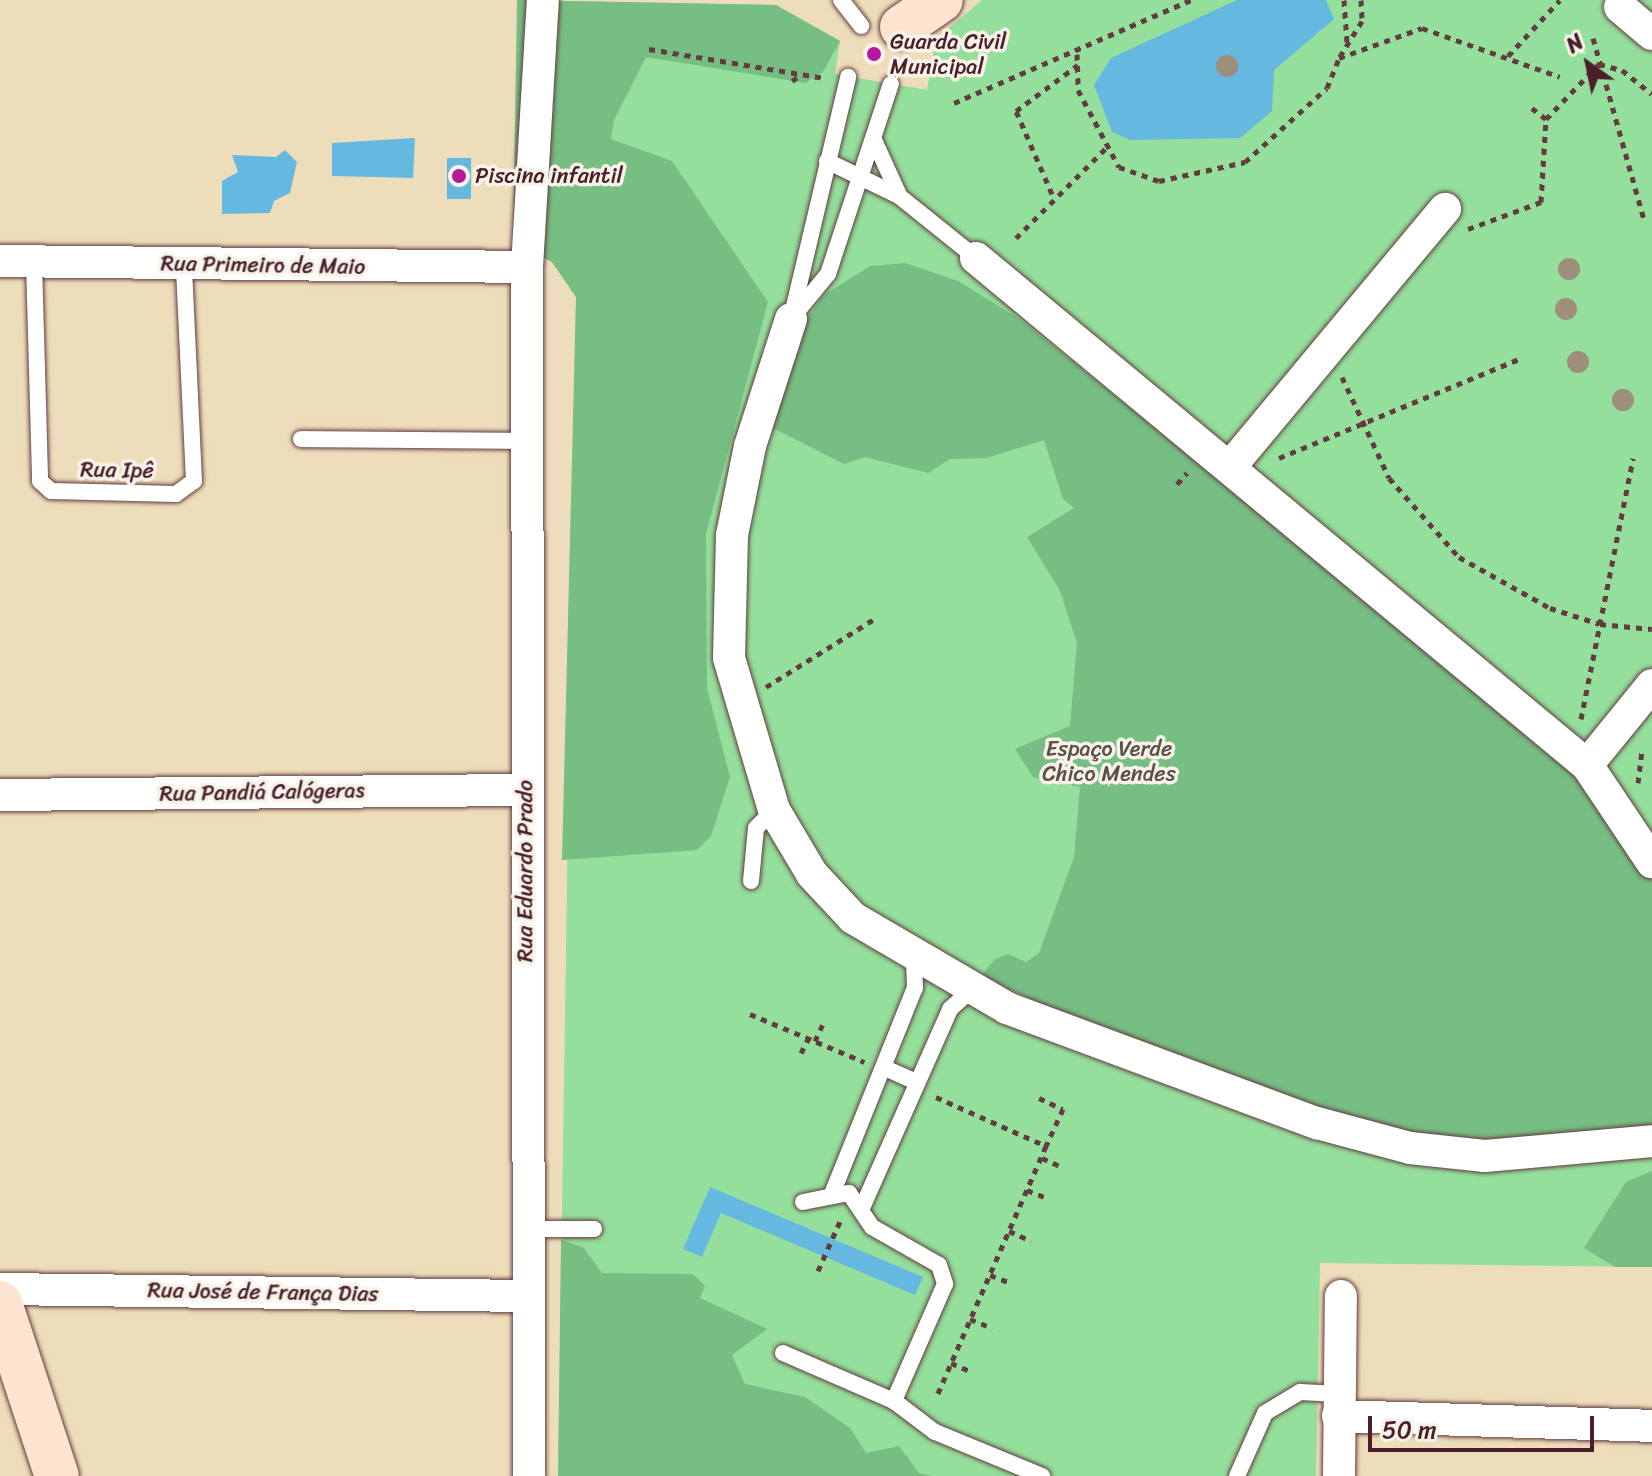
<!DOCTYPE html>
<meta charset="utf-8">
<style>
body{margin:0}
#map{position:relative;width:1652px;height:1476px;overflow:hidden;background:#eeddba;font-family:Sriracha,sans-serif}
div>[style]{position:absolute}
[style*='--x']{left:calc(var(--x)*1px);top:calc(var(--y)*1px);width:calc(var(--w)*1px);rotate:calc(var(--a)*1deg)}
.green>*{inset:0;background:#94df9b}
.forest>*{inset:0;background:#77be83}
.water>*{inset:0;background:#65b9e1;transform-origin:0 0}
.path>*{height:5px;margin-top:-2.5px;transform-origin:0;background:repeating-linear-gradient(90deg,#633c40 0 6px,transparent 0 12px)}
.roads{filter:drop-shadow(0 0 2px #633c40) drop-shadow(0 0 2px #633c40)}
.lane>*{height:16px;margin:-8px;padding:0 8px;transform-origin:8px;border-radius:8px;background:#fff}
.street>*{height:32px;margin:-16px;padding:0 16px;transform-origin:16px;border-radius:16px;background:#fff}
.secondary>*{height:44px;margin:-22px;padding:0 22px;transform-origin:22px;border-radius:22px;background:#fde4d0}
.trees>*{width:22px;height:22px;margin:-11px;border-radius:50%;background:#9e8f7b}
.dots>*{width:22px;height:22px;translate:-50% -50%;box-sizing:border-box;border:4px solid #f7f3e8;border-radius:50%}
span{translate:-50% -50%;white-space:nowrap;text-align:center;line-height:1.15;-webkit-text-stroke:7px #f7f3e8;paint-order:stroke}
.poi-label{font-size:22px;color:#4a1f2b}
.left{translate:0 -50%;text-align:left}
.street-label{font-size:22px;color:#4a1f2b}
.park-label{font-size:22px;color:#5c4f47}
.north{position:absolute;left:1548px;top:24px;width:80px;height:80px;-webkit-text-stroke:6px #f7f3e8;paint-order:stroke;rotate:327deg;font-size:22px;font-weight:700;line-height:32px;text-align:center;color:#4a1f2b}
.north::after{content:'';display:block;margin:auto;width:28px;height:36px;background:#4a1f2b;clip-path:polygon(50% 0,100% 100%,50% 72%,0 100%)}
.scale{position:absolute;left:1368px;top:1416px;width:226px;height:36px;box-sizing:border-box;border:4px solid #4a1f2b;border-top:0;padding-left:10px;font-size:24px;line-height:28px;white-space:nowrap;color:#4a1f2b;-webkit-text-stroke:6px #f7f3e8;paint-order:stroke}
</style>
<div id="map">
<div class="green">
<i style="clip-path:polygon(517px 0,776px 5px,840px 41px,835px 74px,927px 90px,936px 39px,982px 0,1652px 0,1652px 1267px,1320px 1263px,1316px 1476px,558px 1476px,576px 297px,552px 262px,527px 247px)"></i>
</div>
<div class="forest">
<i style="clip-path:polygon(517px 0,776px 5px,840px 41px,823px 72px,805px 83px,646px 57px,614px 120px,611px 139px,672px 161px,768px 302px,706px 534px,707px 688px,730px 777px,711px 836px,697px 850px,562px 860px,576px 297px,552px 262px,513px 243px)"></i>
<i style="clip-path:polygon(905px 263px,958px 281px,1018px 318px,1580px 769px,1652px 871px,1652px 1135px,1532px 1144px,1398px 1137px,1079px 1021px,981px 976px,995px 959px,1008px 954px,1026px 962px,1039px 953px,1074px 857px,1080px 787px,1033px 777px,1015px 749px,1070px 726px,1077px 643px,1060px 591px,1027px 537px,1074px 508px,1063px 499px,1044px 440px,986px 458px,950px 459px,928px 473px,865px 457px,844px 464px,765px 424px,797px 333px,824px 295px,870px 266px)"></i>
<i style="clip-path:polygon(1652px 1171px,1652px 1267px,1615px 1267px,1584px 1248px,1626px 1182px)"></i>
<i style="clip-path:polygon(561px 1240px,583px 1247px,602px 1273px,693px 1274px,705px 1286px,700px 1298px,767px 1329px,732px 1355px,745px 1384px,805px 1397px,850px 1428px,866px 1453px,899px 1446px,919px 1473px,932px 1476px,558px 1476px)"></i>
</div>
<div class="water">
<i style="clip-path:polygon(1237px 0,1326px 0,1334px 19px,1274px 70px,1272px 111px,1240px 138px,1130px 140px,1112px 132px,1094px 85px,1111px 58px)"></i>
<i style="clip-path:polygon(415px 138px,413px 178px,332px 176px,332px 143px)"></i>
<i style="clip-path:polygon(285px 150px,297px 162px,290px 193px,274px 201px,270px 213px,222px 214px,222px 181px,238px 172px,232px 155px,276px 157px)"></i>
<i style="left:447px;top:158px;width:24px;height:41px"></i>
<i style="clip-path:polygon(710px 1187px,923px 1277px,915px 1295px,721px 1213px,702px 1257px,683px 1249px)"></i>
</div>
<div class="path">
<i style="--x:1344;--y:0;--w:43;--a:86"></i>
<i style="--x:1361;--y:0;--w:21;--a:87"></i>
<i style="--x:1362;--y:21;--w:44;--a:121.9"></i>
<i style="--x:1339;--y:58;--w:88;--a:-19.9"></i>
<i style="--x:1422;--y:28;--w:146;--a:19.5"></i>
<i style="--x:1593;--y:38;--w:189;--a:74.3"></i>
<i style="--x:649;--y:49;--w:178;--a:9.4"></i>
<i style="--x:1077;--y:54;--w:36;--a:88"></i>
<i style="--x:1078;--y:90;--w:87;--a:62"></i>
<i style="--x:1119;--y:167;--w:42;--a:19.3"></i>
<i style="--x:1159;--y:181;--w:88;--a:-12.5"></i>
<i style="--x:1245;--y:162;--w:110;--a:-42.1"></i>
<i style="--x:1327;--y:88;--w:32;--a:-68"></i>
<i style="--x:1508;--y:56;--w:76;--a:-47.1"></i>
<i style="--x:792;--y:81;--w:12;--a:-35"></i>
<i style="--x:954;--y:103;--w:258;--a:-23.5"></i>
<i style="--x:1546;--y:119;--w:76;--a:-46.1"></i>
<i style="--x:1599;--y:64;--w:24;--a:15"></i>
<i style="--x:1622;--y:70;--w:38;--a:39"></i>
<i style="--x:1052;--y:194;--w:90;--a:-113.4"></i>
<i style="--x:1016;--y:111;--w:77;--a:-36.6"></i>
<i style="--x:1468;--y:229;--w:78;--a:-20.3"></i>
<i style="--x:1541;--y:202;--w:83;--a:-86.6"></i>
<i style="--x:1546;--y:119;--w:18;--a:-142"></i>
<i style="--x:1016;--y:238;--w:129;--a:-45"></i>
<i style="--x:1342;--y:377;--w:111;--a:65"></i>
<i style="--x:1389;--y:478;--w:106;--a:48.5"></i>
<i style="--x:1459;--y:557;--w:104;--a:29.3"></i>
<i style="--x:1550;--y:608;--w:52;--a:17.7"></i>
<i style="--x:1600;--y:624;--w:52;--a:5.5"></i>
<i style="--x:1279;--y:458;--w:260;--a:-22.4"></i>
<i style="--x:1177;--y:484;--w:15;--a:-48"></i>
<i style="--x:766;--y:687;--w:128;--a:-32.2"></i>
<i style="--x:1581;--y:719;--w:266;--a:-78.7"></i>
<i style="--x:1638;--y:783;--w:33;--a:-83"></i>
<i style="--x:750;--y:1014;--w:124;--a:22.8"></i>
<i style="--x:815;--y:1041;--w:19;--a:-65"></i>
<i style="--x:801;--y:1053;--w:16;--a:-63"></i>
<i style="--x:936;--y:1097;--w:120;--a:24"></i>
<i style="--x:1046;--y:1146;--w:272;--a:113.6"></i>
<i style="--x:1039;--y:1098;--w:26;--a:25"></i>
<i style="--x:1063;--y:1109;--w:41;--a:114.7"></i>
<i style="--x:1042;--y:1158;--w:22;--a:24"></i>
<i style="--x:1027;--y:1190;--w:22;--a:22"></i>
<i style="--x:1009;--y:1231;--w:24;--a:24"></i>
<i style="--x:818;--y:1271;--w:57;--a:-66.1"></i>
<i style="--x:990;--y:1275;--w:22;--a:21"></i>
<i style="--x:970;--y:1319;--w:24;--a:22"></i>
<i style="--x:951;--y:1363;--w:23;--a:23"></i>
</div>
<div class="roads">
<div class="lane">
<i style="--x:841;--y:0;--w:33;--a:52"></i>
<i style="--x:874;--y:140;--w:60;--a:65.6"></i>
<i style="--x:827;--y:161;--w:80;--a:25.9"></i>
<i style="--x:899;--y:196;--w:99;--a:38.8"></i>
<i style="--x:34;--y:262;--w:219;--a:88.4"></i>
<i style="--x:40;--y:481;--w:15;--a:42"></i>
<i style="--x:51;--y:491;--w:125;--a:1.4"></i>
<i style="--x:176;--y:494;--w:22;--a:-36"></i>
<i style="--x:194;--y:481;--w:216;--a:-92.7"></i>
<i style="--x:791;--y:319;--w:58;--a:-50.6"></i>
<i style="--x:828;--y:274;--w:200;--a:-71.7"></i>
<i style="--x:791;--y:319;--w:249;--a:-76.7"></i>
<i style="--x:301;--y:439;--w:228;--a:0.5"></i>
<i style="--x:751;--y:881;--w:53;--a:-84.6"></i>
<i style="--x:756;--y:828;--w:25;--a:-45"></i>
<i style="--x:885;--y:1068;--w:34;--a:24"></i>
<i style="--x:832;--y:1194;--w:222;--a:-68.1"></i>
<i style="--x:915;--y:988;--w:28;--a:-92"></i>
<i style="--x:803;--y:1202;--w:47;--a:-11.1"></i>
<i style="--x:849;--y:1193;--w:41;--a:55.9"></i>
<i style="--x:872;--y:1227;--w:77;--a:29.6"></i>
<i style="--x:939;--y:1265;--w:20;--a:72"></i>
<i style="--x:945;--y:1284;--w:128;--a:113.6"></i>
<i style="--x:894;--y:1401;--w:51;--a:37.1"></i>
<i style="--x:935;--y:1432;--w:116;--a:22.4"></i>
<i style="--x:862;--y:1208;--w:218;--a:-66.1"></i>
<i style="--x:950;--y:1009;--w:27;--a:-42"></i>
<i style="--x:526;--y:1229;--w:68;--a:0"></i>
<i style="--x:783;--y:1353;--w:121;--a:23.4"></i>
<i style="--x:1237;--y:1476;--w:69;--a:-66"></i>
<i style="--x:1265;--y:1413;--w:41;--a:-31"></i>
<i style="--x:1300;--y:1392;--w:39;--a:3"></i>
</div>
<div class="street">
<i style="--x:1620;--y:7;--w:42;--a:40.2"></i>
<i style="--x:976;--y:258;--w:794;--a:39.69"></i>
<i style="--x:1587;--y:765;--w:103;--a:-50.9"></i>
<i style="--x:0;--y:261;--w:527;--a:0.65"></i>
<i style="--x:791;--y:319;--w:133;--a:107.9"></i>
<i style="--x:750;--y:446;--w:91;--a:101.4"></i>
<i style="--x:732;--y:535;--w:123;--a:91.4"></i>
<i style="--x:729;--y:658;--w:159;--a:73.5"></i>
<i style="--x:774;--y:810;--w:74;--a:59.3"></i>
<i style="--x:812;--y:874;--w:60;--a:47"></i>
<i style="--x:853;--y:918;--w:178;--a:30.3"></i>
<i style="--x:1007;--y:1008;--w:331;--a:20.4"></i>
<i style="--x:1317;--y:1123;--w:96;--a:15"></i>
<i style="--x:1410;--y:1148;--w:75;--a:6.1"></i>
<i style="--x:1485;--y:1156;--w:168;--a:-5.1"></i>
<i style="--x:1230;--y:467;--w:336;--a:-50.2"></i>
<i style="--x:1587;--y:765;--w:117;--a:56.2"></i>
<i style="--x:0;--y:795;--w:525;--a:-0.55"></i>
<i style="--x:0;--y:1289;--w:526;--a:0.76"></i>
<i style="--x:1338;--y:1416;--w:314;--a:1.8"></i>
<i style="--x:529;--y:1476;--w:1209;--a:-90.09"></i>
<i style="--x:527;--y:267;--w:267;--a:-86.6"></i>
<i style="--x:1339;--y:1476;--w:180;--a:-89.4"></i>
</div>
<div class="secondary">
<i style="--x:902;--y:27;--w:47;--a:-34.7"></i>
<i style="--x:0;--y:1303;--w:182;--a:71.8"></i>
</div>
</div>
<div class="trees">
<i style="left:1227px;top:66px"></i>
<i style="left:1569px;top:269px"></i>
<i style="left:1566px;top:309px"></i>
<i style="left:1578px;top:362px"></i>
<i style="left:1623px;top:400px"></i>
</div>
<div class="dots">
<i style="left:874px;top:54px;background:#b5179e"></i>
<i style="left:459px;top:176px;background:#b5179e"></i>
</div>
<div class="poi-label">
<span class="left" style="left:890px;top:54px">Guarda Civil<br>Municipal</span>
<span class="left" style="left:475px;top:176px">Piscina infantil</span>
</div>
<div class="street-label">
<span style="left:263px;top:265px;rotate:1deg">Rua Primeiro de Maio</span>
<span style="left:117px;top:470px;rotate:1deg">Rua Ipê</span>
<span style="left:262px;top:792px;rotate:-1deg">Rua Pandiá Calógeras</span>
<span style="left:525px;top:871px;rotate:-90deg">Rua Eduardo Prado</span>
<span style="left:263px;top:1292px;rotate:1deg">Rua José de França Dias</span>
</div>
<div class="park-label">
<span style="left:1109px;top:761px">Espaço Verde<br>Chico Mendes</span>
</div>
<div class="north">N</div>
<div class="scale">50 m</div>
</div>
